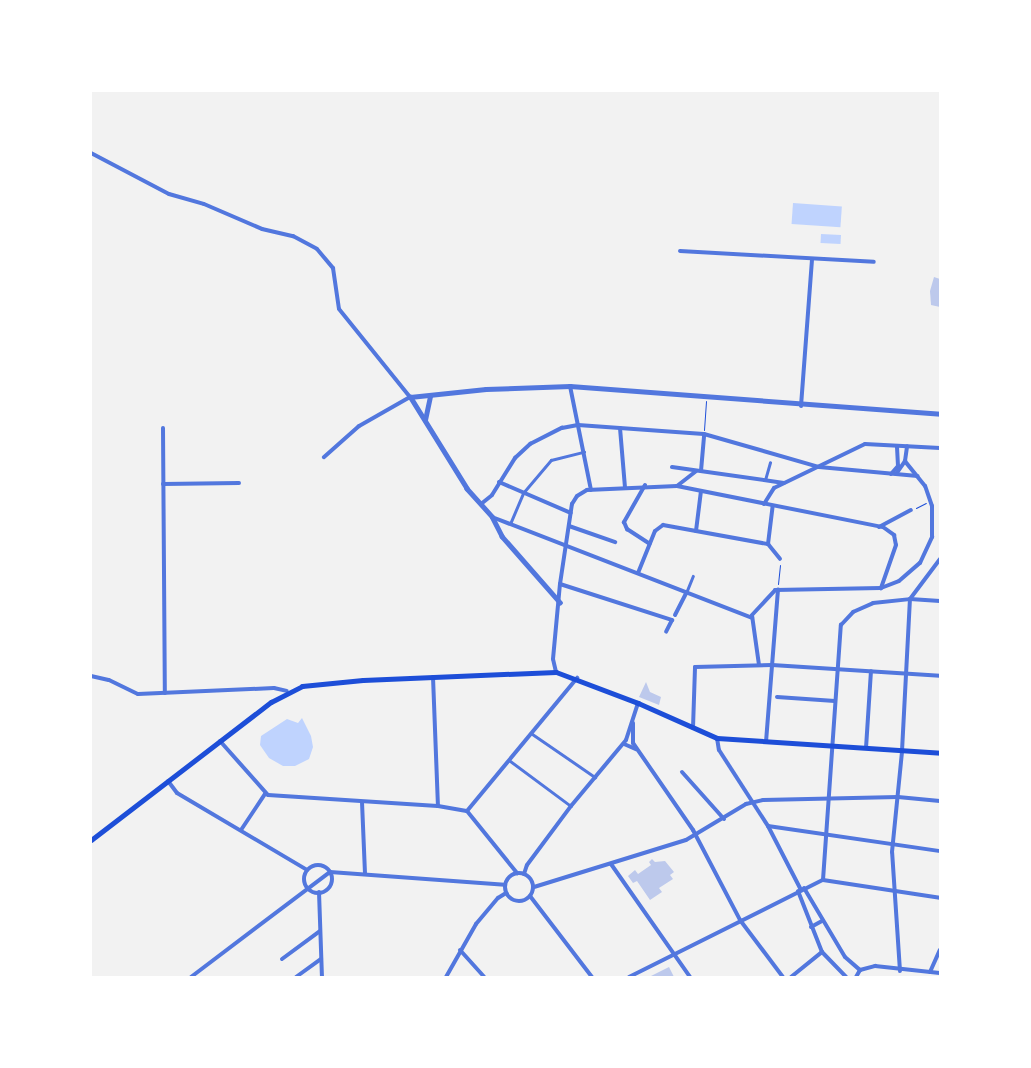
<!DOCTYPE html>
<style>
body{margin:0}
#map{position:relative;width:1031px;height:1068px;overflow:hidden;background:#f2f2f2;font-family:"Varela Round",sans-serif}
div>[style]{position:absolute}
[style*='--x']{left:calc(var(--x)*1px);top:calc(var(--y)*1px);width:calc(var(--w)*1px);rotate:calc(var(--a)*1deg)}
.water>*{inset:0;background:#bfd3fe;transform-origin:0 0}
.building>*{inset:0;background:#bdc9ec}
.path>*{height:1px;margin:-0.5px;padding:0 0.5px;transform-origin:0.5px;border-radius:0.5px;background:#1d4ed8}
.pedestrian>*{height:2.5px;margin:-1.25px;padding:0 1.25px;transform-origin:1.25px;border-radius:1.25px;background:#5277de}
.minor>*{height:4px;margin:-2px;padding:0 2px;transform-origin:2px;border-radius:2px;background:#5277de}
.minor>.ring{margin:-2px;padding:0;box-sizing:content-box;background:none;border:4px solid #5277de;border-radius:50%}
.tertiary>*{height:4.5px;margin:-2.25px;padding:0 2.25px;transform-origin:2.25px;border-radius:2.25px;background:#5277de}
.secondary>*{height:5px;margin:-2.5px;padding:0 2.5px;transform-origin:2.5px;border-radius:2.5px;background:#1d4ed8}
span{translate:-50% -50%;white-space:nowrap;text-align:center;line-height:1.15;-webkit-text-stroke:5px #fff;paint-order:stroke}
.frame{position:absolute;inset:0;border:92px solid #fff;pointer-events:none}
</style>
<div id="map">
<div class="water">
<i style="left:793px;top:203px;width:49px;height:21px;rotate:4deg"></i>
<i style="left:821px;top:234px;width:20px;height:9px;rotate:3deg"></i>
<i style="clip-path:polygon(302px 718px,311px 736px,313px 747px,309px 759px,295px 766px,283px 766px,269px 758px,260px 745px,261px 736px,287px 719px,298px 723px)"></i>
</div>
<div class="building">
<i style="clip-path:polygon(934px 277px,940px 279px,940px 307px,931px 305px,930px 291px)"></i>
<i style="clip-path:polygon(646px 682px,650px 692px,661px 697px,659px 705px,639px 697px)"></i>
<i style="clip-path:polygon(652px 859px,655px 862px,665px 861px,674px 872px,670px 875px,673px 879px,659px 888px,662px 892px,650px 900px,637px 881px,633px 883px,628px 876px,635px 870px,638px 874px,651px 865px,649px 862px)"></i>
<i style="clip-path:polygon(669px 967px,674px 977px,649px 977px)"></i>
</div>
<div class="path">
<i style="--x:704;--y:430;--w:29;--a:-86"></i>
<i style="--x:916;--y:508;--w:11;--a:-27"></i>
<i style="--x:778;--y:584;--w:19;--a:-84"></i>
</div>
<div class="pedestrian">
<i style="--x:765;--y:480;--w:18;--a:-74"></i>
<i style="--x:510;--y:524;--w:34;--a:-67"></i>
<i style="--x:523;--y:493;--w:43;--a:-49.7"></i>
<i style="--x:551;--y:460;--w:34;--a:-14"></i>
<i style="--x:686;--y:593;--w:18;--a:-68"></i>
<i style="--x:531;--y:733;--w:78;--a:34.5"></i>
<i style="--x:509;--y:760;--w:77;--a:36.6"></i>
</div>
<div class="minor">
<i style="--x:91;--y:153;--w:88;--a:27.7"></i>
<i style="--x:169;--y:194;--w:36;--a:16"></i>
<i style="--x:204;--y:204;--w:63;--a:23.3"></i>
<i style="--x:262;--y:229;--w:32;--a:13"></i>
<i style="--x:293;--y:236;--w:27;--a:28"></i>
<i style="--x:317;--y:249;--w:25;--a:50"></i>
<i style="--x:333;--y:268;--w:41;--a:81.7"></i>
<i style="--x:339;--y:309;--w:113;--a:51.1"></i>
<i style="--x:410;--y:397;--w:59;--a:150.4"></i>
<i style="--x:359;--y:426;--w:47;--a:138.5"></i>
<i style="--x:680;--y:251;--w:194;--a:3.2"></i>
<i style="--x:570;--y:386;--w:106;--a:78.6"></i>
<i style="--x:801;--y:406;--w:146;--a:-85.7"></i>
<i style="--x:163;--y:428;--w:265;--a:89.6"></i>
<i style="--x:620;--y:428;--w:59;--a:85.2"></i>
<i style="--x:672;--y:467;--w:113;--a:8.1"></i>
<i style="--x:701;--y:471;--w:37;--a:-85"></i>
<i style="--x:891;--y:474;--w:11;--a:-49"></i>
<i style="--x:898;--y:466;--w:20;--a:-93"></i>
<i style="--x:896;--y:474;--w:16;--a:-55"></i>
<i style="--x:499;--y:482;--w:78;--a:23.3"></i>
<i style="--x:163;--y:484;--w:76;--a:-0.8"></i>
<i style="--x:645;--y:485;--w:43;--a:119.6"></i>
<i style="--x:624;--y:522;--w:8;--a:67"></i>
<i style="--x:627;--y:529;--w:27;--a:33"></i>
<i style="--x:677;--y:486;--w:24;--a:-38"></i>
<i style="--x:481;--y:504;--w:14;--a:-39"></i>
<i style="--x:492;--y:495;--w:44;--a:-58.1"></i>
<i style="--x:515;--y:458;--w:21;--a:-43"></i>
<i style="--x:530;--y:444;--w:36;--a:-27"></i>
<i style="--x:562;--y:428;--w:16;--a:-11"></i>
<i style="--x:578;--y:425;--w:126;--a:4.1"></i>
<i style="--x:704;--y:434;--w:120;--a:16"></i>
<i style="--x:819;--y:467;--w:99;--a:5.2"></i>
<i style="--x:764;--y:504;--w:19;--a:-58"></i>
<i style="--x:774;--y:488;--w:101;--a:-25.8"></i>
<i style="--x:865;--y:444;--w:75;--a:3.1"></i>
<i style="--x:492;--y:517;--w:279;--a:21.2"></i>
<i style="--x:569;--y:526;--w:49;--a:19.2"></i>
<i style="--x:879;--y:527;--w:36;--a:-28"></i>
<i style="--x:696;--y:531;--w:40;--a:-82.9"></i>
<i style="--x:768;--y:544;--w:38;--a:-83"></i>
<i style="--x:638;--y:573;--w:45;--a:-68"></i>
<i style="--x:655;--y:531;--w:10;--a:-37"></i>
<i style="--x:663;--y:525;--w:107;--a:10.3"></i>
<i style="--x:768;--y:544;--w:19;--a:51"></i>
<i style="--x:560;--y:584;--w:118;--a:17.8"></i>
<i style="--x:672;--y:620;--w:13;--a:117"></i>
<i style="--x:675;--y:615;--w:25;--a:-63"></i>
<i style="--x:759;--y:665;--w:50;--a:-98"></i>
<i style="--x:752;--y:615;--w:34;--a:-47"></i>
<i style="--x:775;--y:590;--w:106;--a:-1.1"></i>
<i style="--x:881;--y:588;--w:19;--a:-21"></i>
<i style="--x:899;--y:581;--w:28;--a:-41"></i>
<i style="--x:920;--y:563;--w:29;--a:-65"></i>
<i style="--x:932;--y:537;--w:31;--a:-90"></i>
<i style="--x:932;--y:506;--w:21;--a:-109"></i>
<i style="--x:925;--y:486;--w:32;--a:-129"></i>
<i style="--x:905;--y:461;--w:15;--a:-82"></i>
<i style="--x:556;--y:672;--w:13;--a:-103"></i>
<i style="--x:553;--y:659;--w:75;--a:-84.7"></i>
<i style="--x:560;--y:584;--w:81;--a:-81.5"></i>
<i style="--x:572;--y:504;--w:9;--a:-58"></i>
<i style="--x:577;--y:496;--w:12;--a:-31"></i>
<i style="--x:587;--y:490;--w:90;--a:-2.5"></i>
<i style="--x:677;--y:486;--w:210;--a:11.3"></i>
<i style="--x:883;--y:527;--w:14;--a:36"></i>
<i style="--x:894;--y:535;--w:10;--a:79"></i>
<i style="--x:896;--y:545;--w:46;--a:109.2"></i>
<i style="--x:91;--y:676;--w:18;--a:13"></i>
<i style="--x:109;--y:680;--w:32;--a:26"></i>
<i style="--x:138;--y:694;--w:136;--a:-2.5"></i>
<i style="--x:274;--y:688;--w:13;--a:13"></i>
<i style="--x:433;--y:677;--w:129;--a:87.8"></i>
<i style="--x:777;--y:697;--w:58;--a:3.9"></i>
<i style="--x:633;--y:723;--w:20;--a:90"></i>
<i style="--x:633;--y:743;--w:106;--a:55.4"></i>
<i style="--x:693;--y:830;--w:102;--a:62.4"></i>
<i style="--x:740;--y:920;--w:71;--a:53"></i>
<i style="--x:693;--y:728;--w:61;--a:-88.1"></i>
<i style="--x:695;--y:667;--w:77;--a:-1.5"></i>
<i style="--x:772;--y:665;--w:168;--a:3.7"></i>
<i style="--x:717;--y:738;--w:12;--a:81"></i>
<i style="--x:719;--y:750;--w:90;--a:57.2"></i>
<i style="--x:768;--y:826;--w:72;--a:62.7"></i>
<i style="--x:220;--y:741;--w:72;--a:48.4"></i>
<i style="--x:268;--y:795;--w:170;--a:3.7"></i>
<i style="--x:438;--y:806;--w:29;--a:10"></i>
<i style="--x:467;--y:811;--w:80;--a:51.1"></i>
<i style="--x:766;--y:742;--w:153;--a:-85.5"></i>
<i style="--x:624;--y:744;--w:13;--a:23"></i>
<i style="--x:866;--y:748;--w:77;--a:-86.3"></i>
<i style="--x:682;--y:772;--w:63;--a:48.2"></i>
<i style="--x:168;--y:781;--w:15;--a:53"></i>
<i style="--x:177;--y:793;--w:151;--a:30.6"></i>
<i style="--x:362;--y:802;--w:71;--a:87.6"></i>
<i style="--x:467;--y:811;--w:173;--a:-50.4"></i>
<i style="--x:768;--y:826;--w:174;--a:8.3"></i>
<i style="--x:241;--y:830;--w:43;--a:-56.3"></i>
<i style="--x:611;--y:864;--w:138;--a:55"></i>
<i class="ring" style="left:304px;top:865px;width:24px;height:24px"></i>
<i class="ring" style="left:505px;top:873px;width:24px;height:24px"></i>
<i style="--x:524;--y:874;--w:9;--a:-72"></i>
<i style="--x:527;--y:865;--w:74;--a:-53.3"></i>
<i style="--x:571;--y:806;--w:86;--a:-50.2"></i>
<i style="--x:626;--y:740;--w:39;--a:-72"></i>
<i style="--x:823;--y:880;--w:256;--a:-86"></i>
<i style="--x:841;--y:625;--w:18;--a:-47"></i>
<i style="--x:853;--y:612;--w:22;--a:-24"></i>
<i style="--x:873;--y:603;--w:37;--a:-6"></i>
<i style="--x:910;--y:599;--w:30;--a:4"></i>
<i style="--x:534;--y:887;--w:159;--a:-17.2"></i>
<i style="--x:686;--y:840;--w:70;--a:-31"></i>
<i style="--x:746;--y:804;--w:17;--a:-13"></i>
<i style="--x:763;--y:800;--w:135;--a:-1.3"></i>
<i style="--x:898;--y:797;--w:42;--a:5.4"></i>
<i style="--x:804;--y:888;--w:80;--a:59.3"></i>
<i style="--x:845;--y:957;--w:20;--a:41"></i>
<i style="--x:798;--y:891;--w:66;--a:68.5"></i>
<i style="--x:822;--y:952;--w:35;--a:46"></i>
<i style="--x:319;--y:892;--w:85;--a:88"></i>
<i style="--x:530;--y:896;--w:102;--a:52.6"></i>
<i style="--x:811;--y:927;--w:13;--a:-29"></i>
<i style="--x:460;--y:950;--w:36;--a:48"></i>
<i style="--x:282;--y:959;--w:47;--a:-36.4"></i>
<i style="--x:900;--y:971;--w:119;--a:-93.8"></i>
<i style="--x:892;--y:852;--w:101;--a:-84.3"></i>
<i style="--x:902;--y:751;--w:152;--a:-87"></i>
<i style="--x:910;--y:599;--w:50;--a:-53.1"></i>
<i style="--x:930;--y:972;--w:24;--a:-66"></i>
<i style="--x:191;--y:977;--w:174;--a:-37.1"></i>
<i style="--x:330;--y:872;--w:175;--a:4.2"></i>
<i style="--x:296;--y:977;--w:31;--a:-36"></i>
<i style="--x:446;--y:977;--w:61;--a:-60.5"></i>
<i style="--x:476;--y:924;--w:34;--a:-50"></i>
<i style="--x:498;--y:898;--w:9;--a:-32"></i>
<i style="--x:629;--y:977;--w:217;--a:-26.6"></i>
<i style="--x:823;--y:880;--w:118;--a:8.7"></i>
<i style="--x:791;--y:977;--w:40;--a:-39"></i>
<i style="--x:856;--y:977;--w:8;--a:-60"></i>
<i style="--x:860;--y:970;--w:16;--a:-15"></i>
<i style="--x:875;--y:966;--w:65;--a:6.1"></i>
</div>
<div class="tertiary">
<i style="--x:425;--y:420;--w:24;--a:-78"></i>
<i style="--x:560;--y:603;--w:88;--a:-131.3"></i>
<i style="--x:502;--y:537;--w:22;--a:-117"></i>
<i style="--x:492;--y:517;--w:38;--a:-132"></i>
<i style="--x:467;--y:489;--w:108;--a:-121.8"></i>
<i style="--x:410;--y:397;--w:76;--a:-6"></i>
<i style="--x:486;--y:389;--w:84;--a:-2"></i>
<i style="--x:570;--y:386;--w:371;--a:4.3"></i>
</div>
<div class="secondary">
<i style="--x:91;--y:840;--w:227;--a:-37.5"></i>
<i style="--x:271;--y:702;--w:35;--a:-27"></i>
<i style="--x:302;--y:686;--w:61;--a:-5.6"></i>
<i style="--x:363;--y:680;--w:193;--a:-2.4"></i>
<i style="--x:556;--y:672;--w:88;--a:20.7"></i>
<i style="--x:638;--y:703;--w:86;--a:23.9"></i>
<i style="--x:717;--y:738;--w:224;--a:3.8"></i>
</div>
<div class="frame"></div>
</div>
